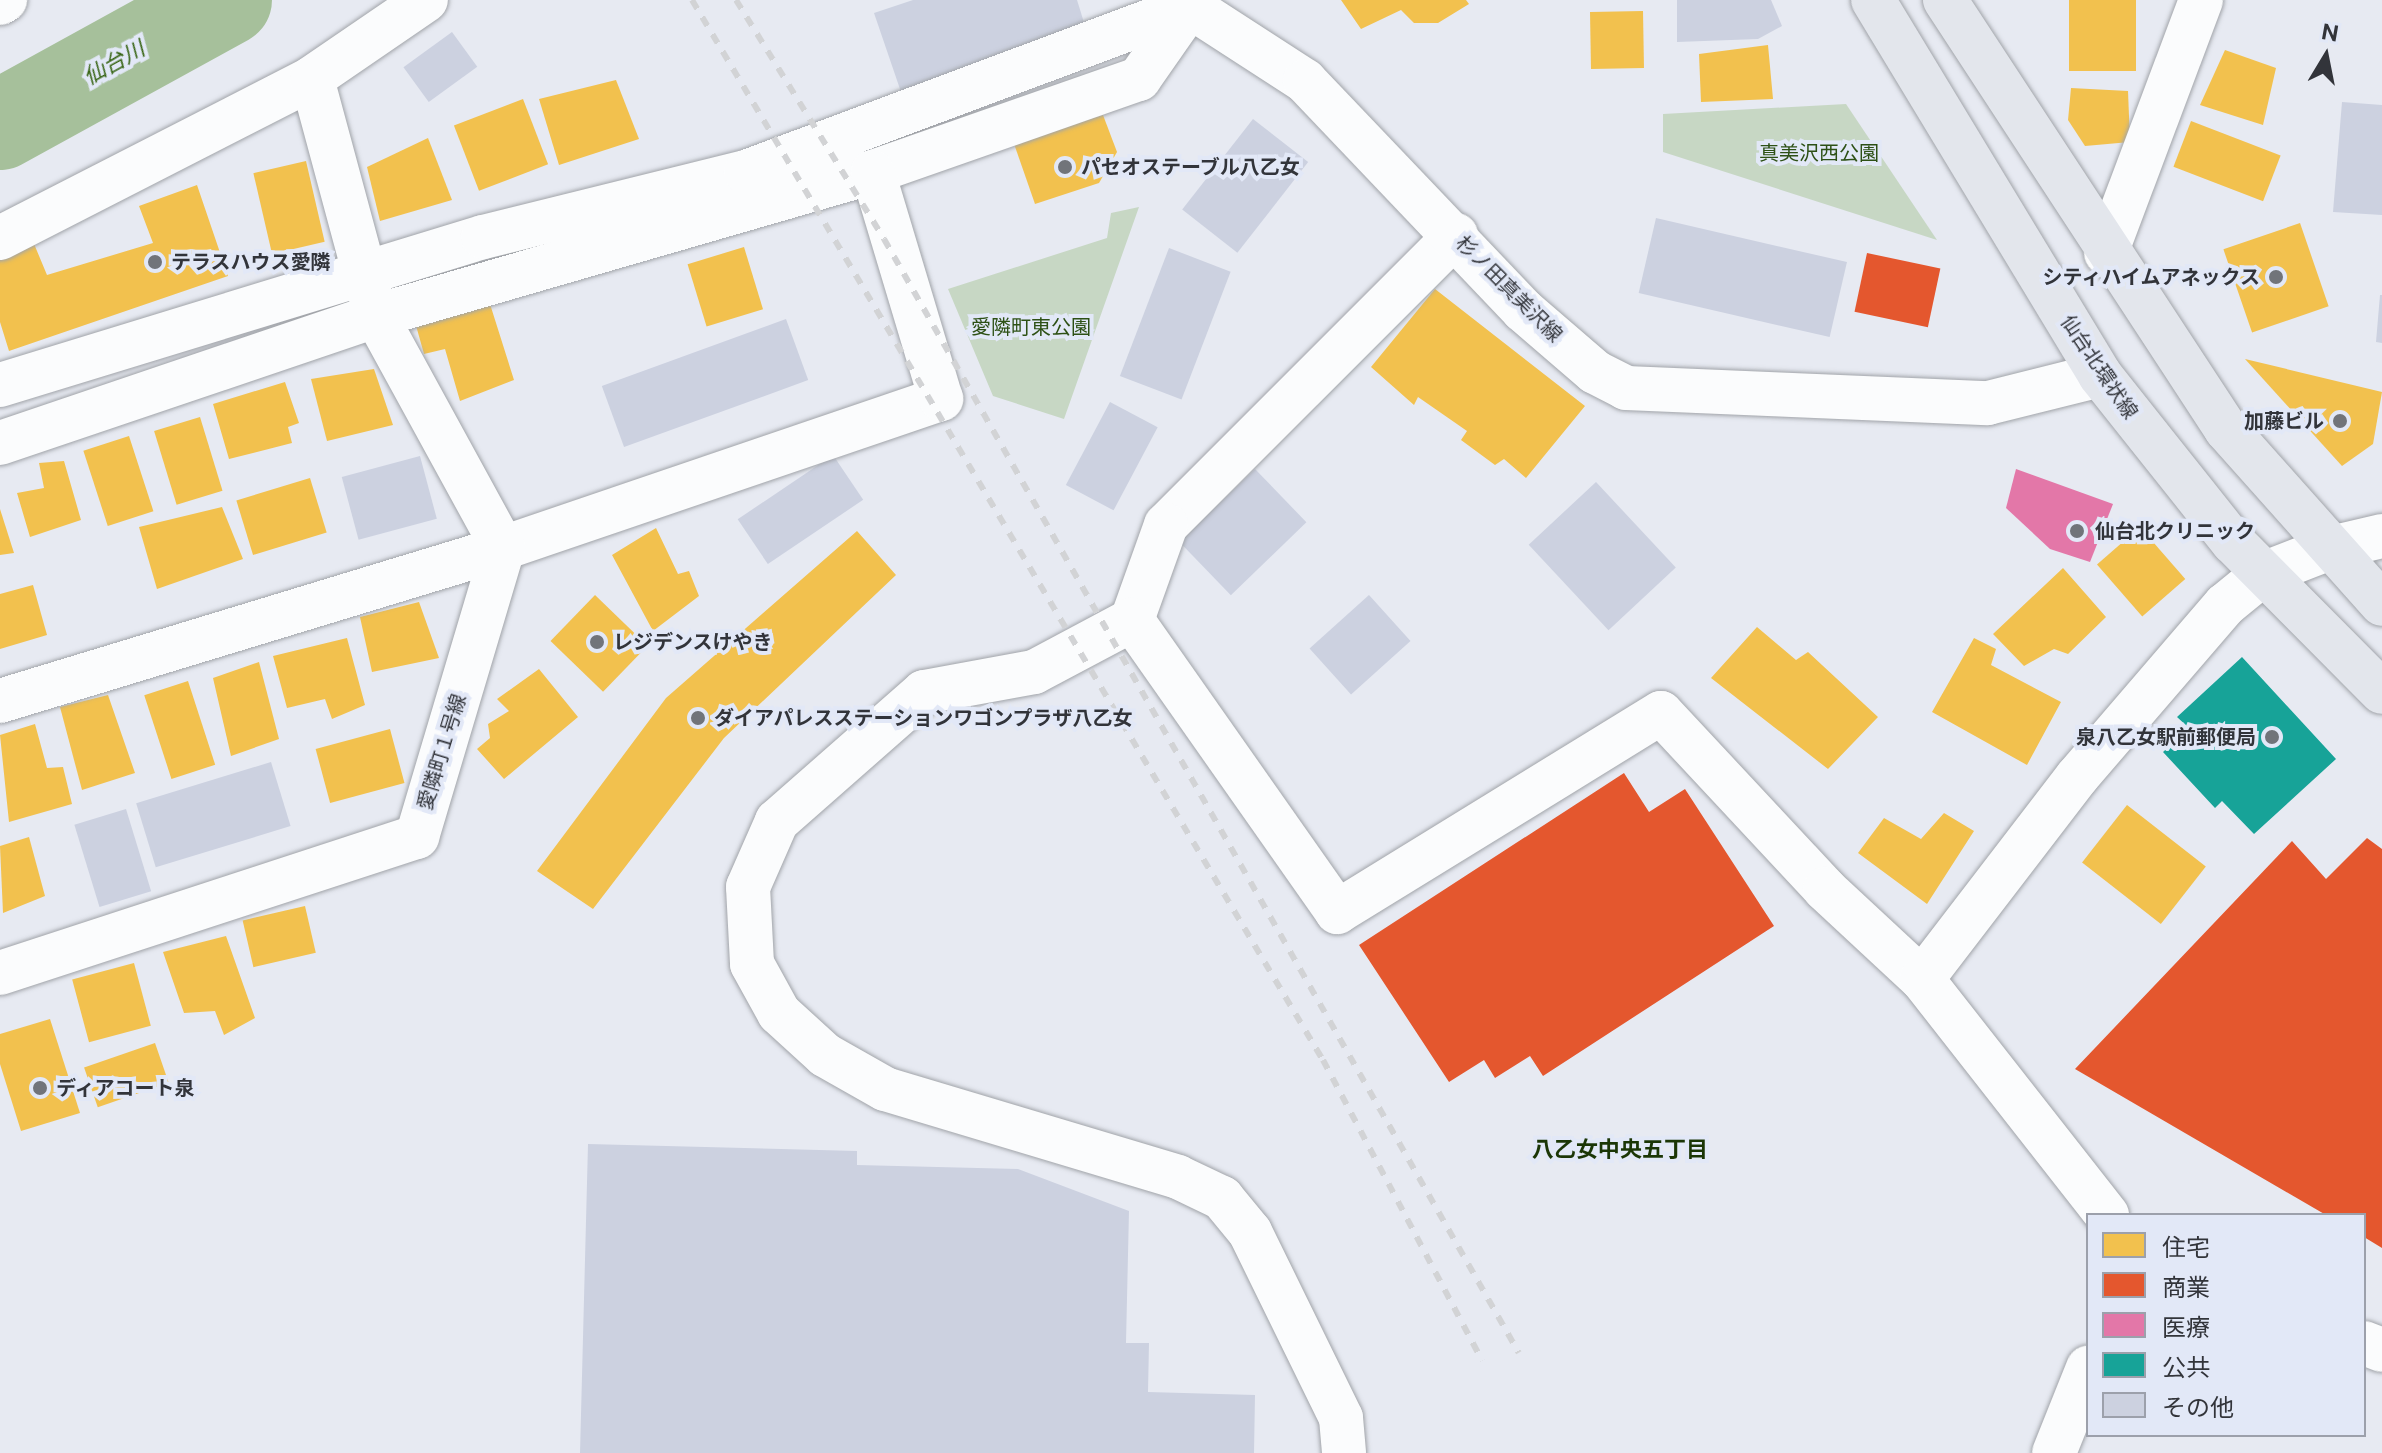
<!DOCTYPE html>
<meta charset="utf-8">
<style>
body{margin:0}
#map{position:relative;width:2382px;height:1453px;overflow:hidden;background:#e7eaf2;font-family:"Public Sans","Noto Sans JP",sans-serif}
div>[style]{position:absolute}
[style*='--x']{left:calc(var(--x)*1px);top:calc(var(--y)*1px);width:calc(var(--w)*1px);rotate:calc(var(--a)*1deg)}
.green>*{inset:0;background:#c7d7c4}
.homes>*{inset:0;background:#f2c14e;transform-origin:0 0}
.shops>*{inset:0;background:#e4572e;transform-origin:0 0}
.health>*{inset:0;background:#e377a8}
.public>*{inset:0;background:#17a398}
.river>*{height:90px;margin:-45px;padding:0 45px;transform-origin:45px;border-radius:45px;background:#a6c09b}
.building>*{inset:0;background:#ccd1e0;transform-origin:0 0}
.roads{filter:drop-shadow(0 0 2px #a1a4a9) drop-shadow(0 0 2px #a1a4a9)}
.street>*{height:44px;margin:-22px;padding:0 22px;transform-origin:22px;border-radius:22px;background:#fbfcfd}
.secondary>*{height:44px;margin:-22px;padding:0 22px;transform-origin:22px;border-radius:22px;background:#fbfcfd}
.primary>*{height:44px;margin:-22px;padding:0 22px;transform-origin:22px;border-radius:22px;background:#e3e6ec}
.rail>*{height:6px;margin-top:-3px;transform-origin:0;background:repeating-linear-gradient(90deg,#d2d3d5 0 10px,transparent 0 20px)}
.dots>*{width:22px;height:22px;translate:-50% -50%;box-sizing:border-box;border:4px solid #e2e8f7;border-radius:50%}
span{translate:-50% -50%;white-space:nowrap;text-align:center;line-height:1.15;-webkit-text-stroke:8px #e2e8f7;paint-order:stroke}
.park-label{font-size:20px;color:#2d5015}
.poi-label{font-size:20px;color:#32343a;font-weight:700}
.left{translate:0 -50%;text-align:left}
.right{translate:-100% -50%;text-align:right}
.street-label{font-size:20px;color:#32343a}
.water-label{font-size:22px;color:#376414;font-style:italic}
.neighbourhood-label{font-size:22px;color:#1b3606;font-weight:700}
.legend{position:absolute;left:2086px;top:1213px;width:280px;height:224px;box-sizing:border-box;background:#e2e8f7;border:2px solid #9ca0ab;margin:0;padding:10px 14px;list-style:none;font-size:24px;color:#32343a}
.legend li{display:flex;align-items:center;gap:16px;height:40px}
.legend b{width:40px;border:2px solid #9ca0ab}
.north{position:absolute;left:2286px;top:16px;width:80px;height:80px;-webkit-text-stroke:6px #e2e8f7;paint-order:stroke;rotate:10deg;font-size:22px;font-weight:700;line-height:32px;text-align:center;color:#32343a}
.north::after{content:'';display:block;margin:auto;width:28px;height:36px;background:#32343a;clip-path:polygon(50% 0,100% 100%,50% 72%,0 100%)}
</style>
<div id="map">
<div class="green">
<i style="clip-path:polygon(1846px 104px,1937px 240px,1663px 152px,1663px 114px)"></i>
<i style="clip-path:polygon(1139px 207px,1064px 419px,993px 396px,948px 289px,1107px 238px,1111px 213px)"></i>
</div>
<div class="homes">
<i style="clip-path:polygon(1341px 0,1466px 0,1469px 4px,1438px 23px,1414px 23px,1401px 10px,1361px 29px)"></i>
<i style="left:2069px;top:0;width:67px;height:71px"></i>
<i style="left:1643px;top:11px;width:57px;height:53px;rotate:89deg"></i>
<i style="clip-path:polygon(1768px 45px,1773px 99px,1701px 102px,1699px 54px)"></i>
<i style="clip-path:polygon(2225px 50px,2276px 68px,2263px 125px,2200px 105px)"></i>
<i style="clip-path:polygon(616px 80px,639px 139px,559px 165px,539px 99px)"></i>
<i style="clip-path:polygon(2071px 88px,2128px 91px,2130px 142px,2085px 146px,2068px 120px)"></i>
<i style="left:523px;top:99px;width:70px;height:74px;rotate:69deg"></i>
<i style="clip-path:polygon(1103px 115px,1117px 152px,1099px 183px,1035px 204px,1013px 141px)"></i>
<i style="left:2191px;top:121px;width:96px;height:49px;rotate:21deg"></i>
<i style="clip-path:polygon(428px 138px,452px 200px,380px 221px,367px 167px)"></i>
<i style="left:306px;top:161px;width:83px;height:54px;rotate:77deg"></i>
<i style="clip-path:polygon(197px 185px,228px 276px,9px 351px,0 322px,0 250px,32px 239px,47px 275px,153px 243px,139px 206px)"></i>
<i style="left:2300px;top:223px;width:88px;height:81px;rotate:71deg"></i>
<i style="left:744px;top:247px;width:65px;height:59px;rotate:73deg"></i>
<i style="clip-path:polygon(1435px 289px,1585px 406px,1526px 478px,1504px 459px,1495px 465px,1461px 440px,1467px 431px,1418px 397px,1414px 405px,1371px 367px)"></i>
<i style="clip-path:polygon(490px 304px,514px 380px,460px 401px,445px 349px,424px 354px,415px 322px)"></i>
<i style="clip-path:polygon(2245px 359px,2382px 392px,2373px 444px,2342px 466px)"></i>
<i style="clip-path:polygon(374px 369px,393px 425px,327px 441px,311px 379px)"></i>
<i style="clip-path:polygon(285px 382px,299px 423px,288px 427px,292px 443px,229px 459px,213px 404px)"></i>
<i style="left:200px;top:417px;width:77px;height:48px;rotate:73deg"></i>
<i style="left:129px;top:436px;width:79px;height:48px;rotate:72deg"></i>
<i style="clip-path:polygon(64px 461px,81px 520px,30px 537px,17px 493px,44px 488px,39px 463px)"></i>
<i style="left:310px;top:478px;width:57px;height:77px;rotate:73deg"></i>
<i style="clip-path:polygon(222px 507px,243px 559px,157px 589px,139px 527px)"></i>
<i style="clip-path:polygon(0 509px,14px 553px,0 555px)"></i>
<i style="left:2140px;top:527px;width:69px;height:57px;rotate:49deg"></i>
<i style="clip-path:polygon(656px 528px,678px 574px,689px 571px,699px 596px,653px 631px,612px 555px)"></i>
<i style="clip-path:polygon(857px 531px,896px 575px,724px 738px,593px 909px,537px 871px,666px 698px)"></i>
<i style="clip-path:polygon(2063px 568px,2106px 617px,2068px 654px,2054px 649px,2024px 666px,1993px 634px)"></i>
<i style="clip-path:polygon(33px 585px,47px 635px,0 649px,0 594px)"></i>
<i style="left:595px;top:595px;width:73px;height:64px;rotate:44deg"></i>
<i style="clip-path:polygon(419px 602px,439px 658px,372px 672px,360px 617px)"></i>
<i style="clip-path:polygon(1757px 627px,1796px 660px,1808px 652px,1878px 717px,1828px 769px,1711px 678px)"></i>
<i style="clip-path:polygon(347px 638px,365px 705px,332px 719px,325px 699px,287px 708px,273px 656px)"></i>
<i style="clip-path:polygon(1974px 638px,1996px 649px,1991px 665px,2061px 702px,2027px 765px,1932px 712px)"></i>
<i style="clip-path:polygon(259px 662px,279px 739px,231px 756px,213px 678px)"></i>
<i style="clip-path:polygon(539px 669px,578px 717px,504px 779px,477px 749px,490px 738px,488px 724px,509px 711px,497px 699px)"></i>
<i style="left:188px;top:681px;width:88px;height:46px;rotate:72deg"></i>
<i style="clip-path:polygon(108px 695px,135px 773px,82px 790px,60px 707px)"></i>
<i style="clip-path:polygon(35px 724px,47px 768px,63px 767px,72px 804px,9px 822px,0 735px)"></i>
<i style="left:390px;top:729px;width:56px;height:77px;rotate:75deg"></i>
<i style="left:2127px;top:805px;width:100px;height:73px;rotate:38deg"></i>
<i style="clip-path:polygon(1944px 813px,1974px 831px,1927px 904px,1858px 853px,1884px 818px,1921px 839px)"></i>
<i style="clip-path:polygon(29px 837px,45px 896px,3px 913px,0 846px)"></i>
<i style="left:305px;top:906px;width:48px;height:64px;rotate:77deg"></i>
<i style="clip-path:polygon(226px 936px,255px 1018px,224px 1035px,215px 1011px,184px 1013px,163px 952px)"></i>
<i style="left:134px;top:963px;width:65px;height:64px;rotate:75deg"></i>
<i style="clip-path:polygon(50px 1019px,80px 1113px,21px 1131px,0 1064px,0 1034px)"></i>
<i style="left:155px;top:1043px;width:42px;height:75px;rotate:71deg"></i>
</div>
<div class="shops">
<i style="left:1867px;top:253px;width:75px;height:60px;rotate:12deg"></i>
<i style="clip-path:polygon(1624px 773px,1649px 812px,1685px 789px,1774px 926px,1543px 1076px,1530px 1056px,1495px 1078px,1484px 1060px,1449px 1082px,1359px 945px)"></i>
<i style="clip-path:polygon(2367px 838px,2382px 849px,2382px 1248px,2364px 1237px,2364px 1215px,2326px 1215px,2075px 1069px,2292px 841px,2326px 879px)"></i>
</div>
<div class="health">
<i style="clip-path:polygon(2016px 469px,2113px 504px,2090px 562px,2050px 549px,2006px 508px)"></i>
</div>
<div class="public">
<i style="clip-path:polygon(2242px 657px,2336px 759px,2254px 834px,2222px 801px,2215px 808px,2163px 752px,2189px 728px,2177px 717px)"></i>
</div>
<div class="river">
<i style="--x:0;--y:125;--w:259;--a:-28.8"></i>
</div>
<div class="building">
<i style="clip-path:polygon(913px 0,1077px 0,1086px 29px,901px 92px,874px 13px)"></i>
<i style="clip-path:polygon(1677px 0,1771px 0,1782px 26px,1758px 39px,1677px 42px)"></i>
<i style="left:452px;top:32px;width:43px;height:60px;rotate:54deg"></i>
<i style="clip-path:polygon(2342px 102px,2382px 105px,2382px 215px,2333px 212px)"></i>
<i style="left:1253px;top:119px;width:70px;height:115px;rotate:38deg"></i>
<i style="left:1656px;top:218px;width:196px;height:77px;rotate:13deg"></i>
<i style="left:1169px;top:248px;width:66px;height:137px;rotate:21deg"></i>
<i style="clip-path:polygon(2380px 295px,2382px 295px,2382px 343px,2376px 342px)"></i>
<i style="left:786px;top:319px;width:65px;height:196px;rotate:70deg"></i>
<i style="left:1110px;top:402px;width:54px;height:94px;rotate:28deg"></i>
<i style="left:833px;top:455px;width:54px;height:115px;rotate:56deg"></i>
<i style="left:420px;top:456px;width:65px;height:81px;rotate:75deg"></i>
<i style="left:1255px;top:469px;width:74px;height:105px;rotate:46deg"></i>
<i style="left:1596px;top:482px;width:117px;height:92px;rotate:47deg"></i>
<i style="left:1369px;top:595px;width:62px;height:80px;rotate:48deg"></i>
<i style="left:271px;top:762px;width:67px;height:141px;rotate:73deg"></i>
<i style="left:126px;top:809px;width:86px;height:54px;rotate:73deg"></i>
<i style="clip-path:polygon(588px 1144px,857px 1151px,857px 1165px,1018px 1169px,1129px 1211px,1126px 1343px,1149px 1343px,1148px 1392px,1255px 1395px,1254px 1453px,580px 1453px)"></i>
</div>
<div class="roads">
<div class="street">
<i style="--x:0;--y:3;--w:6;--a:-31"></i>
<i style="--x:1456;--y:235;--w:410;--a:135"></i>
<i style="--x:1166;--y:525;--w:101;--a:109.7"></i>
<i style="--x:1132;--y:620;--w:357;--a:54.9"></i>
<i style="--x:1337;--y:912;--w:380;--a:-31.6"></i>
<i style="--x:1661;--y:713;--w:241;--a:47"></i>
<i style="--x:1825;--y:889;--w:132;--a:42.9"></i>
<i style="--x:1922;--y:979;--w:300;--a:51.9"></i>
<i style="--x:0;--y:238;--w:351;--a:-27.1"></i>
<i style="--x:2106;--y:253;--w:270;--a:-69.4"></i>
<i style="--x:0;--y:385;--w:505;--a:-17.04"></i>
<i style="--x:483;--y:237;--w:271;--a:-13.9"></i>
<i style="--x:746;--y:172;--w:474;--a:-20.5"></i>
<i style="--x:0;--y:443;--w:397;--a:-18.7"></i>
<i style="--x:376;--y:316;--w:517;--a:-16.16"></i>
<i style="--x:873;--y:172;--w:282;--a:-19.3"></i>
<i style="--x:1139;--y:79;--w:89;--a:-55.1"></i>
<i style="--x:1132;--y:620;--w:111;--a:152"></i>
<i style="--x:1034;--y:672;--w:112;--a:169.7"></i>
<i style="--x:924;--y:692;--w:196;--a:138.7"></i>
<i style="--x:777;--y:821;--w:72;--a:113.7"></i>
<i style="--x:748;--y:887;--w:77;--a:87"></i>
<i style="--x:752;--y:964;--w:56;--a:61.1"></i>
<i style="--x:779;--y:1013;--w:62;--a:42.4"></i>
<i style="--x:825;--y:1055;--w:69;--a:29.5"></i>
<i style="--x:885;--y:1089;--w:306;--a:16.7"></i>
<i style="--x:1178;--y:1177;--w:49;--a:25.5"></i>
<i style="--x:1222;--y:1198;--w:44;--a:50.5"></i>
<i style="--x:1250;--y:1232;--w:207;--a:63.9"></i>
<i style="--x:1341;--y:1418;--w:35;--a:85"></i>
<i style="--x:0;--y:701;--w:526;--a:-16.92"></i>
<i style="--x:503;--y:548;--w:463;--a:-18.8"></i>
<i style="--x:941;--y:399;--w:237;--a:-106.7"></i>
<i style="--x:0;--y:973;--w:439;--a:-18.1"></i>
<i style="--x:417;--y:837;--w:302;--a:-73.4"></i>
<i style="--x:503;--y:548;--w:264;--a:-118.7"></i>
<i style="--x:376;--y:316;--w:246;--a:-105.1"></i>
<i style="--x:312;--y:78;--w:138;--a:-34.4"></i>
<i style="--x:1922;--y:979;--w:255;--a:-52.5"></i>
<i style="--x:2077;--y:777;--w:227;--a:-49.3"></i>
<i style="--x:2225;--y:605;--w:49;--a:-39.2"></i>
<i style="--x:2263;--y:574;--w:69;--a:-21.3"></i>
<i style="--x:2364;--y:1343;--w:19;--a:21"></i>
<i style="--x:2054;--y:1453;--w:92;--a:-68.2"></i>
</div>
<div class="secondary">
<i style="--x:1180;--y:0;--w:149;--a:32.9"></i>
<i style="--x:1305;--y:81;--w:316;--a:46.4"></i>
<i style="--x:1523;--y:310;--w:95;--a:40.7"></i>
<i style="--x:1595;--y:372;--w:35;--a:27"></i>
<i style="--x:1626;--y:388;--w:362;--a:2.4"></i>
<i style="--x:1988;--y:403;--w:115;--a:-14"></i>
<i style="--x:2327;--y:549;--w:57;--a:-13.3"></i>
</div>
<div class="primary">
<i style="--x:1873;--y:0;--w:438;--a:58.8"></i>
<i style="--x:2100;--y:375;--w:213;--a:51.5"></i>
<i style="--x:2233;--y:542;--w:211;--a:45.2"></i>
<i style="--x:1945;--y:0;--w:513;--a:56.77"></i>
<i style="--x:2226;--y:429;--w:234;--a:48.3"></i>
</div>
</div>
<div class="rail">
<i style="--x:692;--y:0;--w:1234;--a:59.24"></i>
<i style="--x:1323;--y:1060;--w:340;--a:62.1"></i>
<i style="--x:736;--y:0;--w:281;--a:58.2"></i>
<i style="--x:884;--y:239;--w:1282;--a:60.32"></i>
</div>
<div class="dots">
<i style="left:1065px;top:167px;background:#71747a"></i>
<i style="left:155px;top:262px;background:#71747a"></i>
<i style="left:2276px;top:277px;background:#71747a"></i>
<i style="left:2340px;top:421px;background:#71747a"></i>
<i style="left:2077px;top:531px;background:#71747a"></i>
<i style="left:597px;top:642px;background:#71747a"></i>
<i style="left:698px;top:718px;background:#71747a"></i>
<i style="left:2272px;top:737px;background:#71747a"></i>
<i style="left:40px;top:1088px;background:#71747a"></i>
</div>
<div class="park-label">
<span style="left:1819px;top:153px">真美沢西公園</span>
<span style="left:1031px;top:327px">愛隣町東公園</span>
</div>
<div class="poi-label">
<span class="left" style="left:1081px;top:167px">パセオステーブル八乙女</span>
<span class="left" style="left:171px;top:262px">テラスハウス愛隣</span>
<span class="right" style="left:2260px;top:277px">シティハイムアネックス</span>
<span class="right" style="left:2324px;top:421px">加藤ビル</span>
<span class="left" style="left:2095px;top:531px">仙台北クリニック</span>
<span class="left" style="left:613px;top:642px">レジデンスけやき</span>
<span class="left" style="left:714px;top:718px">ダイアパレスステーションワゴンプラザ八乙女</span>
<span class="right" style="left:2256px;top:737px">泉八乙女駅前郵便局</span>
<span class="left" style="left:56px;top:1088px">ディアコート泉</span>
</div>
<div class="street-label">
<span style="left:1509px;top:289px;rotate:45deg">杉ノ田真美沢線</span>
<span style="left:2099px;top:367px;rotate:56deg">仙台北環状線</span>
<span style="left:442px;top:752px;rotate:-73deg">愛隣町１号線</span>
</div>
<div class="water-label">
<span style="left:114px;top:63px;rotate:-29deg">仙台川</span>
</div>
<div class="neighbourhood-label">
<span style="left:1620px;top:1150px">八乙女中央五丁目</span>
</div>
<ul class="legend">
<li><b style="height:22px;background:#f2c14e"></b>住宅</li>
<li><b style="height:22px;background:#e4572e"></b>商業</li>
<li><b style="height:22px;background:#e377a8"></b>医療</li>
<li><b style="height:22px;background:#17a398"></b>公共</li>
<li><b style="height:22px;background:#ccd1e0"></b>その他</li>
</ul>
<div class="north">N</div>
</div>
